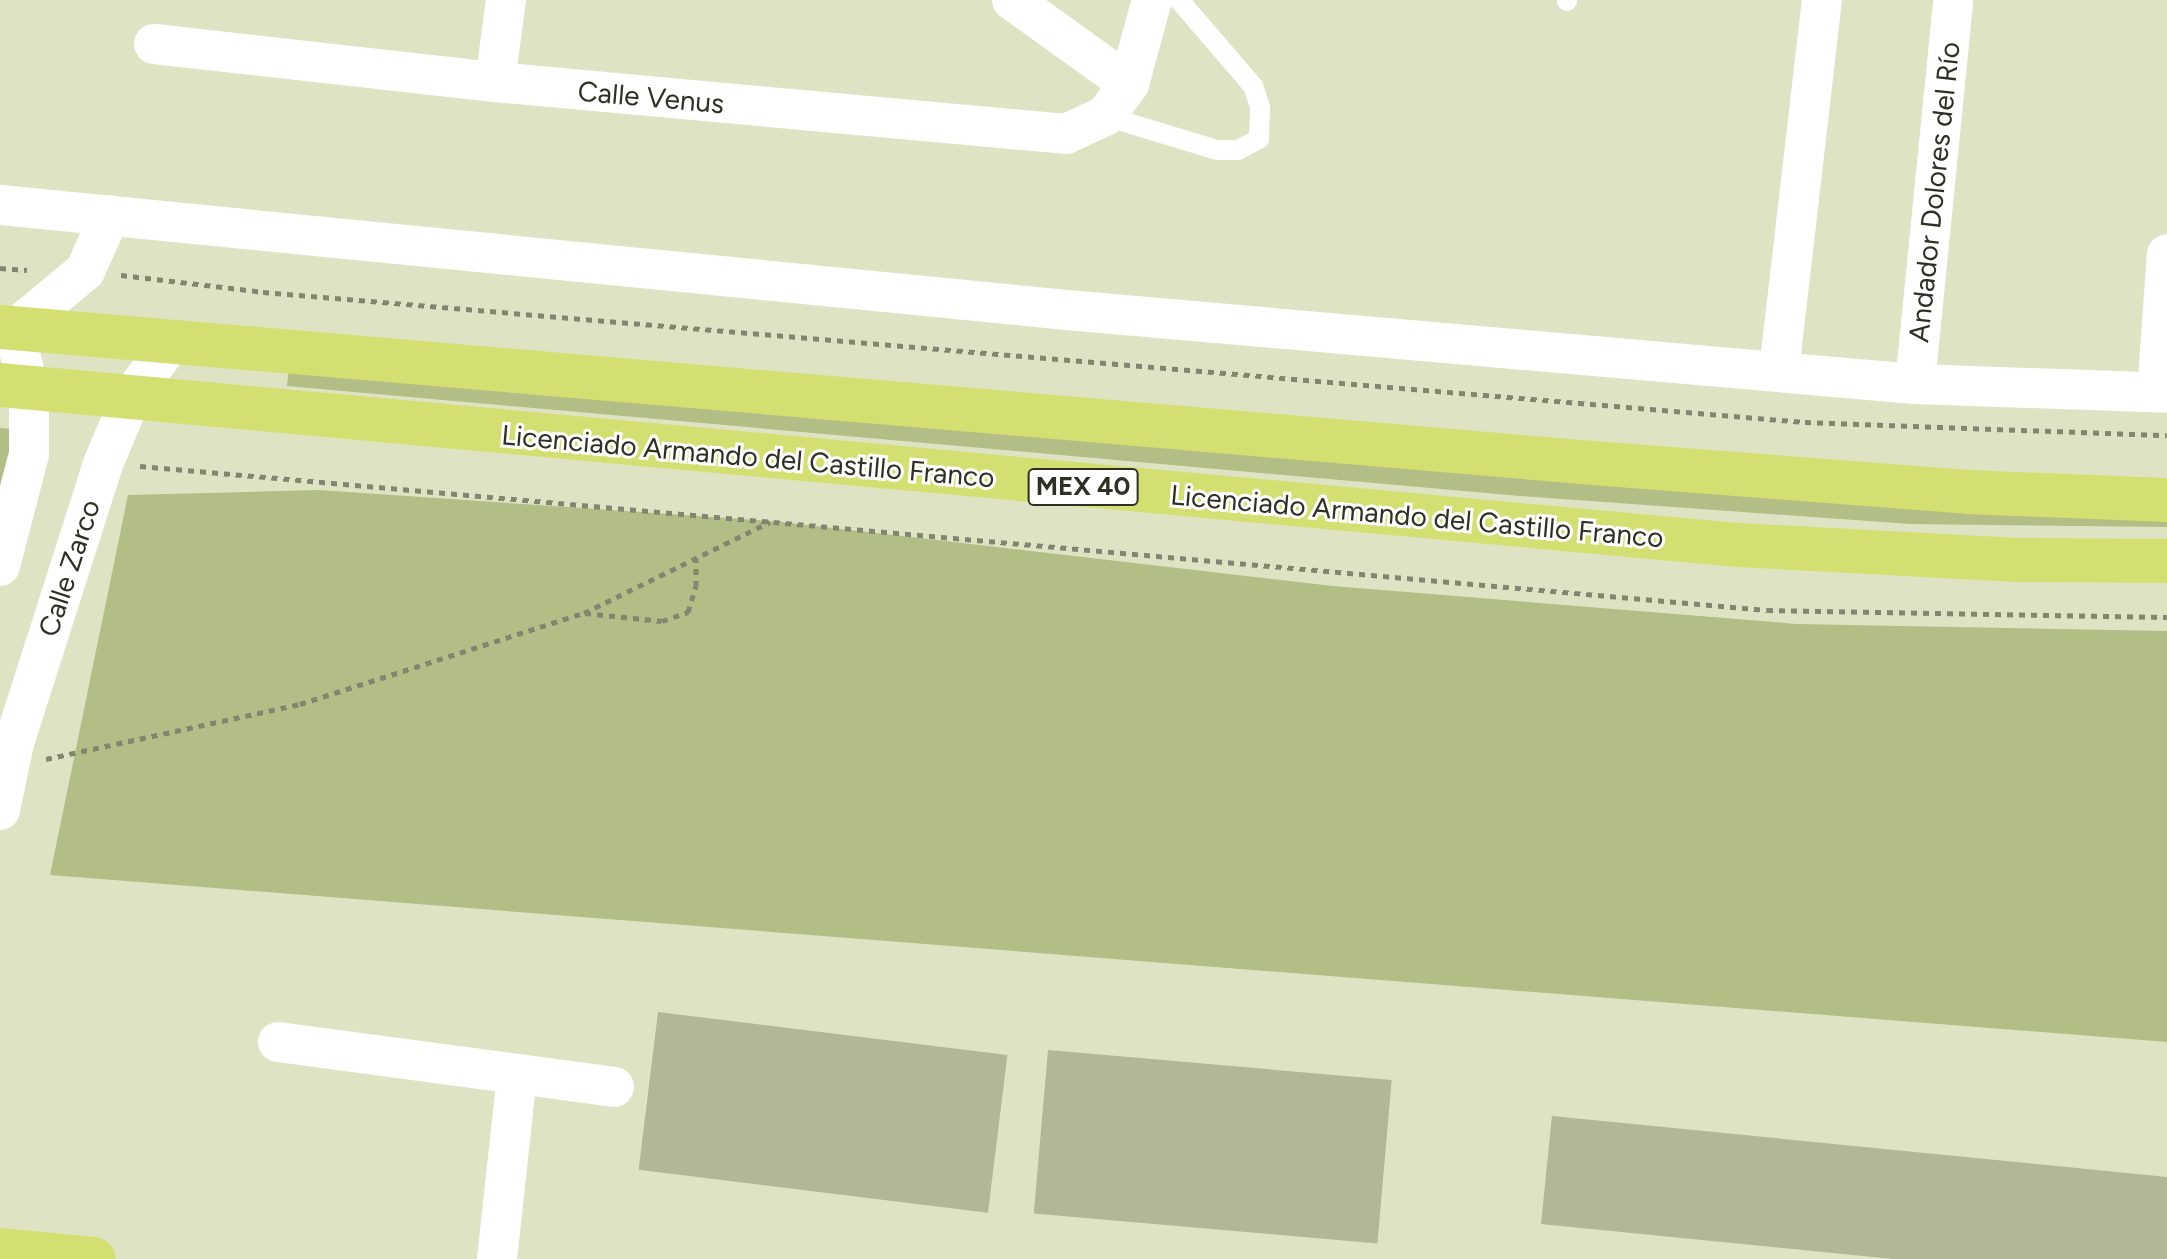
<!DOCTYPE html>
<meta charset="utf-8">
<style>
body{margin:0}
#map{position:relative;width:2167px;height:1259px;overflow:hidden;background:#dee4c3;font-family:Figtree,sans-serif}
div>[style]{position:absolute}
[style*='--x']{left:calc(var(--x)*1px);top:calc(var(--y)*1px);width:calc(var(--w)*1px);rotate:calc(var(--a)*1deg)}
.green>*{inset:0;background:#b3bd86}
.building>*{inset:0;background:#b1b797;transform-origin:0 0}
.path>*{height:5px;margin-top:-2.5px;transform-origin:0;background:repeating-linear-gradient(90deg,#828670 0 6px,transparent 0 12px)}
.lane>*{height:20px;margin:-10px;padding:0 10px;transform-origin:10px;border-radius:10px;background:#fff}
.street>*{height:40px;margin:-20px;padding:0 20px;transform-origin:20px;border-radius:20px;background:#fff}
.primary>*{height:44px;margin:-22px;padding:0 22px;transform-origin:22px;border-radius:22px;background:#d4df71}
span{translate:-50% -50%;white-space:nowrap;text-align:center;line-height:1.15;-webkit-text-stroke:6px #fff;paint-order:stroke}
.shield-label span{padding:2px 6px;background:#fff;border:2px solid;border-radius:6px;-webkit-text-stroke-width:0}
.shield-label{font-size:26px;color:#2d3023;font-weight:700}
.street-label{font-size:28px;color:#2d3023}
</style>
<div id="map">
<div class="green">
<i style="clip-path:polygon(289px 366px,2167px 510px,2167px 527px,1910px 524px,1520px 496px,287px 386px)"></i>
<i style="clip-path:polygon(0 428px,20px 430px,0 501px)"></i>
<i style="clip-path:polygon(318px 490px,773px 521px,1333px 586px,1797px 624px,2167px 631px,2167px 1042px,50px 875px,128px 495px)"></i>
</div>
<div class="building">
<i style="left:658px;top:1012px;width:352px;height:159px;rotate:7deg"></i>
<i style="left:1048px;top:1050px;width:345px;height:164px;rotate:5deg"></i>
<i style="clip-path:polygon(1552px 1116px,2167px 1177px,2167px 1259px,1893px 1259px,1541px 1224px)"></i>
</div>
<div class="path">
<i style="--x:0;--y:268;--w:27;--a:4"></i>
<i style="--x:121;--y:275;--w:143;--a:6.8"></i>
<i style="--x:263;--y:292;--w:1547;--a:4.82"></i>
<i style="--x:1805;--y:422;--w:362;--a:2.1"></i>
<i style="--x:140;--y:466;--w:1633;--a:5.06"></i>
<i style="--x:1767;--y:610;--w:400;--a:1"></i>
<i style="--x:585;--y:613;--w:77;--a:5.9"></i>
<i style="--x:662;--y:621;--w:28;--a:-19"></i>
<i style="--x:688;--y:612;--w:27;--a:-73"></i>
<i style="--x:696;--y:586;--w:28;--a:-90"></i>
<i style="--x:46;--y:759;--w:260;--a:-12.2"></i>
<i style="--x:300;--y:704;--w:298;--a:-17.8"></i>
<i style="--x:584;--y:613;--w:207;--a:-26.1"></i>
</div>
<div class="lane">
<i style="--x:1567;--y:0;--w:1;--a:90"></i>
<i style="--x:1105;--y:116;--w:117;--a:16.9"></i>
<i style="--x:1217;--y:150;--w:21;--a:0"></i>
<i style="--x:1238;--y:150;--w:24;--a:-28"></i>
<i style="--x:1259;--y:139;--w:32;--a:-88"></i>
<i style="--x:1260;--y:107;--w:22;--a:-108"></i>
<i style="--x:1253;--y:86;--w:113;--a:-130.7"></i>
</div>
<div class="street">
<i style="--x:1012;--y:0;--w:144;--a:35.7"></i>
<i style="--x:154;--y:44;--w:343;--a:6.4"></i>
<i style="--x:495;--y:82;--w:573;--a:5.2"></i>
<i style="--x:1066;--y:134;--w:43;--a:-24.8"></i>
<i style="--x:1105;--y:116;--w:40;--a:-53"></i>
<i style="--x:1129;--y:84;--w:87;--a:-74.7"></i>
<i style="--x:495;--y:82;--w:83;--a:-82.4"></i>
<i style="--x:0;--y:205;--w:1072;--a:5.62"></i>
<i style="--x:1067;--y:310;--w:851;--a:4.99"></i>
<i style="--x:1915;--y:384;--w:252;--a:2"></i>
<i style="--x:1779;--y:371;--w:373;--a:-83.4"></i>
<i style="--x:1915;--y:384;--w:386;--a:-84.3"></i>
<i style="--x:2157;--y:392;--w:138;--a:-85.9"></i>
<i style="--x:0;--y:566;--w:116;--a:-75.5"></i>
<i style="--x:29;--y:454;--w:64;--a:-90"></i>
<i style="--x:29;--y:390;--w:62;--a:-104"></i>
<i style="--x:14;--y:330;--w:92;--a:-39.7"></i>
<i style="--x:85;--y:271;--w:61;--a:-65.9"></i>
<i style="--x:0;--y:810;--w:68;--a:-78.2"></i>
<i style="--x:14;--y:743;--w:293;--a:-72.3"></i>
<i style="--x:103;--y:464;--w:73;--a:-67.3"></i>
<i style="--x:131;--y:397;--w:71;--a:-53.6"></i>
<i style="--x:278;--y:1042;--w:339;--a:7.6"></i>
<i style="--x:497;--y:1259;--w:186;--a:-83.8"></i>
</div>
<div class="primary">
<i style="--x:0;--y:327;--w:1612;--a:4.88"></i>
<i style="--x:1606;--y:464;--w:363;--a:4.4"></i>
<i style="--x:1968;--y:492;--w:199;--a:2.3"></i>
<i style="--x:0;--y:385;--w:1746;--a:5.26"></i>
<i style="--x:1739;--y:545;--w:279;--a:3.1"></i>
<i style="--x:2018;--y:560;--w:149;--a:0.4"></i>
<i style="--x:0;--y:1250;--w:94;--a:5.5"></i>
</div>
<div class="shield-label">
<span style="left:1083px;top:487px">MEX 40</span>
</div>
<div class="street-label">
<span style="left:651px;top:97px;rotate:5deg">Calle Venus</span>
<span style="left:1934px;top:192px;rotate:-84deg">Andador Dolores del Río</span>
<span style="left:748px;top:456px;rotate:5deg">Licenciado Armando del Castillo Franco</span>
<span style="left:1417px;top:516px;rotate:5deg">Licenciado Armando del Castillo Franco</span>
<span style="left:69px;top:568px;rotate:-72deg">Calle Zarco</span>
</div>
</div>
